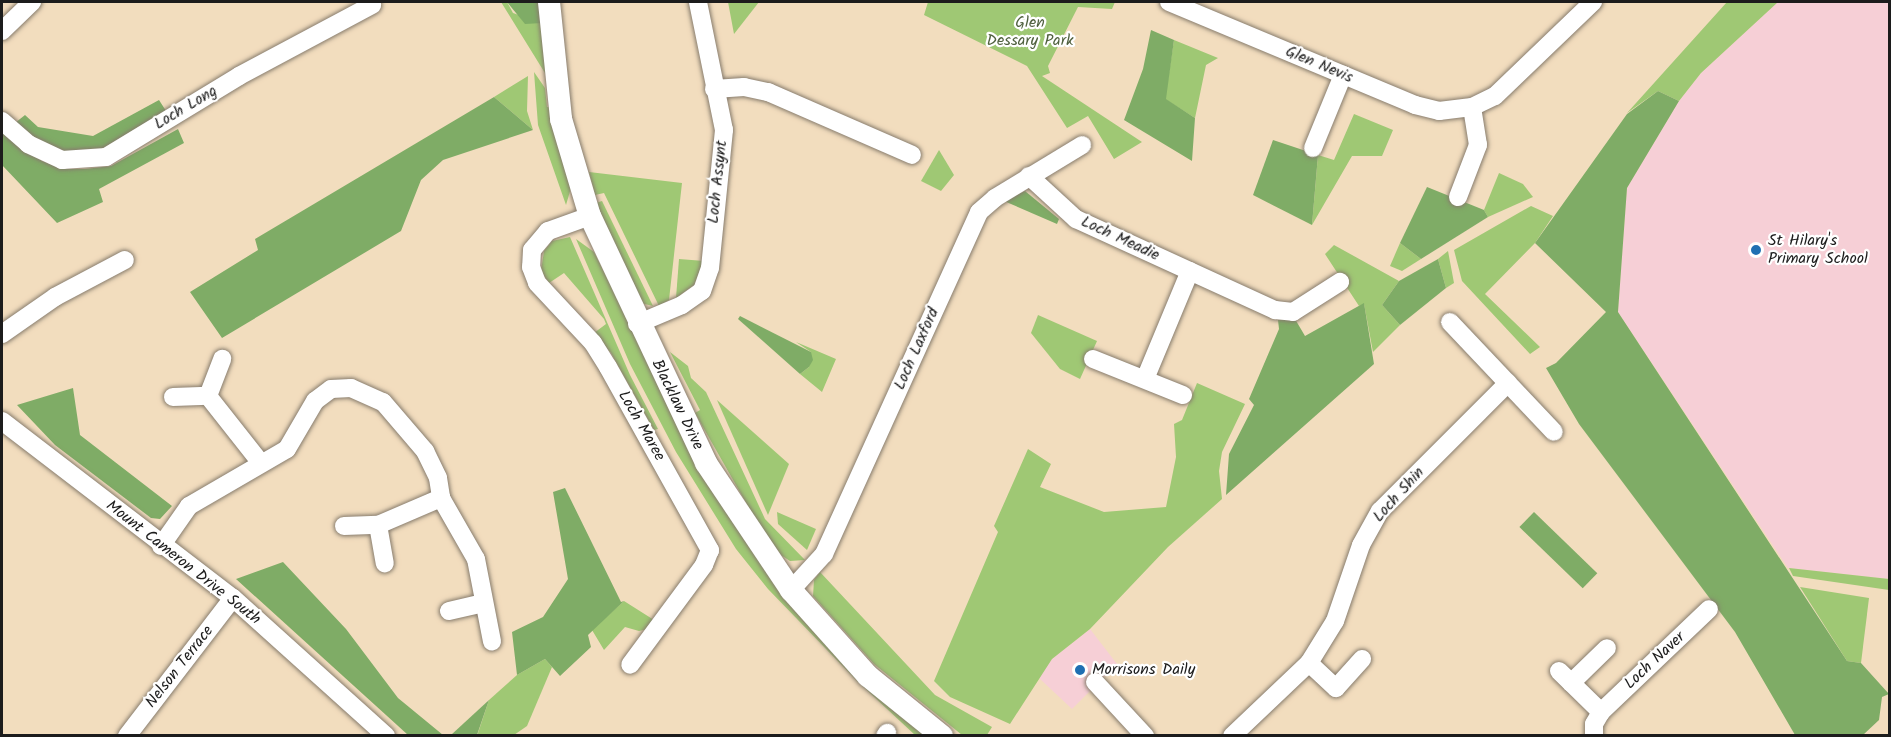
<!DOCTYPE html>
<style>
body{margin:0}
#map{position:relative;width:1891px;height:737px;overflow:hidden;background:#f2ddbe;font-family:Kalam,sans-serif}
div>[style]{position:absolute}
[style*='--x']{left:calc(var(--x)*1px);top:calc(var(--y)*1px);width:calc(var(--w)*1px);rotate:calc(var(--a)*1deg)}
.built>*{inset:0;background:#f6cfd6}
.green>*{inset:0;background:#9fc874}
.forest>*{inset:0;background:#7fac66;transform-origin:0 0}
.roads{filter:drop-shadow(0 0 2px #877c6d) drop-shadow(0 0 2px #877c6d)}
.minor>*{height:18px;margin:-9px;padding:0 9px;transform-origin:9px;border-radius:9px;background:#fff}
.tertiary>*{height:22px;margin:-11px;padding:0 11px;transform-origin:11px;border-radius:11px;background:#fff}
.dots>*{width:16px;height:16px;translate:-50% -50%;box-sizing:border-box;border:3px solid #fff;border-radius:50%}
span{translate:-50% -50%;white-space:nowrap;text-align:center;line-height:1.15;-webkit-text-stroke:4.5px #fff;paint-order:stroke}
.park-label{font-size:16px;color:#50613f}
.street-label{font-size:16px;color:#1c1c1c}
.poi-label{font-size:16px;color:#1c1c1c}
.left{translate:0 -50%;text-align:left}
.frame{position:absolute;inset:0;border:3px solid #1c1c1c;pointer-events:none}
</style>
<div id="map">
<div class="built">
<i style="clip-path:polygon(1778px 2px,1889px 2px,1889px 579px,1788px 568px,1618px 312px,1627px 188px,1679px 101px,1701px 73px)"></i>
<i style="clip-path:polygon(1090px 629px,1117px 664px,1072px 709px,1039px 678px,1052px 659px)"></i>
</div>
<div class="green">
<i style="clip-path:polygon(501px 2px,507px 2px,513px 13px,542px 23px,548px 78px)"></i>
<i style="clip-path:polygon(728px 2px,759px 2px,734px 34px)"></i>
<i style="clip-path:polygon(928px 2px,1115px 2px,1112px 9px,1078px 7px,1048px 66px,1050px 73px,1042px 76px,1142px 142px,1114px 159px,1088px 116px,1067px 128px,1027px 66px,924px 15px)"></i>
<i style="clip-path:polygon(1727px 2px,1778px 2px,1701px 73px,1679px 101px,1658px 91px,1627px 113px)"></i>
<i style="clip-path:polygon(1174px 40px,1218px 58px,1206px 65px,1195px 118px,1165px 99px)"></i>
<i style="clip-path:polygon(534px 72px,545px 88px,547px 107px,553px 107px,571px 188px,566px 205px,538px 125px)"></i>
<i style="clip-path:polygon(528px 76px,527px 111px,533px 130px,494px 97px)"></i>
<i style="clip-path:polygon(1354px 114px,1393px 130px,1382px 156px,1352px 156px,1312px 225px,1318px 155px,1334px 160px)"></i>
<i style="clip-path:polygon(939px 150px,954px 175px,941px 191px,921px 181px)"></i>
<i style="clip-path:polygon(589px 172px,682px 183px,669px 300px,659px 306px,604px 193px,595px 195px)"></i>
<i style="clip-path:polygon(1499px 173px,1523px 184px,1533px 197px,1488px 217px,1484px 210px)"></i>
<i style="clip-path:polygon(602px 201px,653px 306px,636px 302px,596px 203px)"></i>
<i style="clip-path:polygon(1531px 206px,1553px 216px,1535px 243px,1485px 294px,1540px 347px,1530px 354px,1462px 281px,1454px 250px)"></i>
<i style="clip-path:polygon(570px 237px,630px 375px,658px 429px,654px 430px,611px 353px,594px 333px,606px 324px,604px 319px,564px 273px,549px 283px,541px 271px,544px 251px,552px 241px)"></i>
<i style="clip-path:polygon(576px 239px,594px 252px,718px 497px,925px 735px,915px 735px,858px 682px,768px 589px,736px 549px,676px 452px,630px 364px)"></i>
<i style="clip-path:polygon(1400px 243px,1421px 259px,1402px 271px,1390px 266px)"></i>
<i style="clip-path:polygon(1334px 245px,1399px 281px,1382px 305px,1400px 325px,1373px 352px,1364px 304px,1359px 306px,1325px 254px)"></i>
<i style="clip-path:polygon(1448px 251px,1454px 283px,1446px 288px,1438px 259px)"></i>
<i style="clip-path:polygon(679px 259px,704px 261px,694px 285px,676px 298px)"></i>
<i style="clip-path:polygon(1038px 315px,1097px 341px,1080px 379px,1060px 369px,1031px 333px)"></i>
<i style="clip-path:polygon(796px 342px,836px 359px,822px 392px,800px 374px,809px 367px,811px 352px)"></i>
<i style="clip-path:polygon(670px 352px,688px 366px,691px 378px,706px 392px,765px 519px,805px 560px,790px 561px,781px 555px,757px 522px,695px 413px,700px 410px)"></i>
<i style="clip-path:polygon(1197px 383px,1245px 404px,1222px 452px,1219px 471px,1222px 499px,1168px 547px,1090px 629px,1052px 659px,1010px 724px,950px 697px,934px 681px,998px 532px,994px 526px,1028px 449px,1051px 464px,1040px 487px,1104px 512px,1166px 507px,1176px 457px,1174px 424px,1182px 420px)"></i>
<i style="clip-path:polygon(717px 400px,789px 464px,768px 515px)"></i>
<i style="clip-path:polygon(777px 512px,816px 529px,807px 550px,778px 524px)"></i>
<i style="clip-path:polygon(1789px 568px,1889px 579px,1889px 590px,1793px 576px)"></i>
<i style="clip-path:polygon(820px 572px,935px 695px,992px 727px,987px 735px,962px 735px,874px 664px,813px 596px,814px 580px)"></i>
<i style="clip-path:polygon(1800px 587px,1869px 598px,1861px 663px,1847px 661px)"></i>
<i style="clip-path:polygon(624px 601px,654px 620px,648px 629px,639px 631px,625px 627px,604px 650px,592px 630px)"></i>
<i style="clip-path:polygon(545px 659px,552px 667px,527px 726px,514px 735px,477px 736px,489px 700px,517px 675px)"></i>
</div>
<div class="forest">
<i style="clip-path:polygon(507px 2px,540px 2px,542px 23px,525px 24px)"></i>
<i style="clip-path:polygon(1151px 30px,1174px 40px,1166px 99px,1195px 118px,1192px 161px,1124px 120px,1143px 69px)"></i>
<i style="clip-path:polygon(1658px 91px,1679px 101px,1627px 188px,1618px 312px,1847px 661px,1861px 663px,1889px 694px,1882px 697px,1879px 720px,1863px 735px,1795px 735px,1735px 632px,1579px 424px,1546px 368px,1556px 363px,1606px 312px,1535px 243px,1627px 114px)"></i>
<i style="clip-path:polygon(494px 97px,533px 130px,443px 160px,421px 180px,401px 231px,222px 338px,190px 292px,258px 250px,255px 239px)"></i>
<i style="clip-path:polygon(159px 100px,168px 114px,102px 150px,78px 155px,41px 147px,15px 123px,25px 115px,38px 127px,93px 136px)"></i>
<i style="clip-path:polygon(178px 129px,184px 143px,99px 189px,103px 202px,57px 223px,2px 165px,2px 133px,42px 161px,63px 169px,85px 169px,111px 166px)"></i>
<i style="clip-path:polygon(1273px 140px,1318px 155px,1312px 225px,1253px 195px)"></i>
<i style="clip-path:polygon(1427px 187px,1484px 210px,1488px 217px,1421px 259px,1400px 243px)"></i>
<i style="clip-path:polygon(1025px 191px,1059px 219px,1057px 224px,1004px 201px)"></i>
<i style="clip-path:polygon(1438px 259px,1446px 288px,1400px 325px,1382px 305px,1399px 281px)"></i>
<i style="clip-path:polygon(1364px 303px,1374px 364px,1226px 495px,1229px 454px,1254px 405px,1249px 399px,1279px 329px,1278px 320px,1295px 319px,1305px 336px)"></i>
<i style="clip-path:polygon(740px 316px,811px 352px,813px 360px,809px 367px,800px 374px,738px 319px)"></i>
<i style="clip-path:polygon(73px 388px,80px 435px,172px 506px,160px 519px,151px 518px,55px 445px,17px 405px)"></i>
<i style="clip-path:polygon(565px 488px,621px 602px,624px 601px,588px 635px,591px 647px,560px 676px,545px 659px,517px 675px,512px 632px,543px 617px,568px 579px,553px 492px)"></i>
<i style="left:1534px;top:512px;width:88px;height:21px;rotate:44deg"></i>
<i style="clip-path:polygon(283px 562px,346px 629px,398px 698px,443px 735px,408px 735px,236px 579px)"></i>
<i style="clip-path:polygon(489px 700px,477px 735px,451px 735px)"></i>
</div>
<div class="roads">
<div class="minor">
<i style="--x:1169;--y:2;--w:267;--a:22.7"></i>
<i style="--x:1415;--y:105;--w:25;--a:14"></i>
<i style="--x:1439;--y:111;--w:33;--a:-7"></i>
<i style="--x:1472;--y:107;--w:25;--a:-26"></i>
<i style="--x:1495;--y:96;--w:136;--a:-43.8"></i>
<i style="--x:2;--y:31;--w:42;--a:-44"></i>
<i style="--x:714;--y:89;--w:30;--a:-4"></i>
<i style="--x:744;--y:87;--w:25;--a:12"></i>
<i style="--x:768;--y:92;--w:157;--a:23.6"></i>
<i style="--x:2;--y:121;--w:35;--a:41"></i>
<i style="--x:28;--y:144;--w:38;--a:25"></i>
<i style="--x:62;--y:160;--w:44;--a:-3.9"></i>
<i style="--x:106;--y:157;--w:156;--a:-31.3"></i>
<i style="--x:239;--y:76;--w:151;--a:-28.1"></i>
<i style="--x:1313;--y:148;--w:79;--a:-67.7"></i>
<i style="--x:1029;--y:176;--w:64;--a:42.5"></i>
<i style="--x:1076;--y:219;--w:219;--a:24.6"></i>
<i style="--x:1275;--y:310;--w:18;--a:6"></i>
<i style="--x:1293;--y:312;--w:56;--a:-32.6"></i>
<i style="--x:1458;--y:197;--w:56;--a:-69"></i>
<i style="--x:1478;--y:145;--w:38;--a:-99"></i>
<i style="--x:590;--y:216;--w:45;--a:160.3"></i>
<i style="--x:548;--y:231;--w:25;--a:130"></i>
<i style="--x:532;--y:250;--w:17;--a:93"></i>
<i style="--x:531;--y:267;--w:17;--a:69"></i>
<i style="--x:537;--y:283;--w:82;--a:47"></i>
<i style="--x:593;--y:343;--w:28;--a:58"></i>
<i style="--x:608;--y:367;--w:210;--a:60.9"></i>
<i style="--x:710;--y:550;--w:16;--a:112"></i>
<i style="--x:704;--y:565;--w:124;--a:126.5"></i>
<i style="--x:1450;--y:322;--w:151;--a:46.6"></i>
<i style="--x:637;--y:324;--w:49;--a:-22.9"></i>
<i style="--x:682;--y:305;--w:24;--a:-35"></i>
<i style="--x:702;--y:291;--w:24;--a:-71"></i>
<i style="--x:710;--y:268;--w:139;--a:-84.2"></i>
<i style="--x:724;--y:130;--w:131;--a:-101.5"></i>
<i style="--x:2;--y:334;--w:65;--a:-34.9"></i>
<i style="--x:55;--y:297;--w:79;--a:-27.9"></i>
<i style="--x:1093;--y:359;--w:97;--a:21.8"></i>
<i style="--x:1145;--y:379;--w:117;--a:-67.4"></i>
<i style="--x:208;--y:396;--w:85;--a:51.7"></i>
<i style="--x:173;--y:397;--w:35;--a:-2"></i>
<i style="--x:208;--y:396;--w:40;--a:-69"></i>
<i style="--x:2;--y:421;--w:291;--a:37.5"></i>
<i style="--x:233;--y:598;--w:206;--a:42"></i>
<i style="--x:378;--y:525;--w:39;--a:80"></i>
<i style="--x:344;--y:526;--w:34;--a:-2"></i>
<i style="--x:378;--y:525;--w:69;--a:-23.2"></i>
<i style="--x:161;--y:546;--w:49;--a:-55"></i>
<i style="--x:189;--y:506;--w:113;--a:-30.2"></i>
<i style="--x:287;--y:449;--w:56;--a:-59.7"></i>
<i style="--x:315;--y:401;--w:20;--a:-37"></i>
<i style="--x:331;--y:389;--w:20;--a:-3"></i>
<i style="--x:351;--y:388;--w:35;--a:24"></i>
<i style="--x:383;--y:402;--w:65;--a:49.4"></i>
<i style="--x:425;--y:451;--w:30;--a:64"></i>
<i style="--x:438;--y:478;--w:20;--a:81"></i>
<i style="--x:441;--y:498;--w:70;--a:60.2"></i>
<i style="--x:476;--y:559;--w:84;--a:79"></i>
<i style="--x:791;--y:590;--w:49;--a:-47.5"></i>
<i style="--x:824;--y:554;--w:375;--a:-65.6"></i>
<i style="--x:979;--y:212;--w:21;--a:-41"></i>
<i style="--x:995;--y:198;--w:102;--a:-31.3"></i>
<i style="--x:449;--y:611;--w:35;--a:-13"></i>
<i style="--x:1309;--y:663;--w:37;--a:43"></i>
<i style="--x:1336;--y:688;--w:39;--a:-48"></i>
<i style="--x:1559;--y:671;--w:59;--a:44.3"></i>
<i style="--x:1095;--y:682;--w:74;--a:47.2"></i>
<i style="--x:1571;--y:683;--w:50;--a:-44.2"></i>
<i style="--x:127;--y:736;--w:174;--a:-52.5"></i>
<i style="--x:885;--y:736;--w:4;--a:-56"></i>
<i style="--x:1232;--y:736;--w:106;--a:-43.5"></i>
<i style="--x:1309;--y:663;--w:49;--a:-58.2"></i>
<i style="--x:1335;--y:621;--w:80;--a:-71.1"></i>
<i style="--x:1361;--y:545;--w:39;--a:-61"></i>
<i style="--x:1380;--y:511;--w:181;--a:-45"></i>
<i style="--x:1594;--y:736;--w:12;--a:-90"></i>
<i style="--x:1594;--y:724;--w:14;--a:-60"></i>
<i style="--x:1601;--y:712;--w:149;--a:-43.6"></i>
</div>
<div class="tertiary">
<i style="--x:549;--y:2;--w:118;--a:84.1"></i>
<i style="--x:561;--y:119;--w:101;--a:73.4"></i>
<i style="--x:590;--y:216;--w:273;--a:64.8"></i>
<i style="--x:706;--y:463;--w:153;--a:56.2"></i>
<i style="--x:791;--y:590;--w:115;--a:48.2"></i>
<i style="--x:868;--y:676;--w:95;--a:39"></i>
</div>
</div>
<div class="dots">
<i style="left:1756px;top:250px;background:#1f6fb2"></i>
<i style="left:1080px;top:670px;background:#1f6fb2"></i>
</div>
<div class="park-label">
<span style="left:1030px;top:32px">Glen<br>Dessary Park</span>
</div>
<div class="street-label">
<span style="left:1319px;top:65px;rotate:23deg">Glen Nevis</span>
<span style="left:186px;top:108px;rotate:-31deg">Loch Long</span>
<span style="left:718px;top:182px;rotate:-84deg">Loch Assynt</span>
<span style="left:1120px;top:239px;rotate:25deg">Loch Meadie</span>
<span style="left:917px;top:349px;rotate:-66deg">Loch Laxford</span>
<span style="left:677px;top:405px;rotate:64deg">Blacklaw Drive</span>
<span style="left:641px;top:426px;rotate:60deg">Loch Maree</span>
<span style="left:1399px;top:495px;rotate:-48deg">Loch Shin</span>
<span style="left:183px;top:563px;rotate:38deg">Mount Cameron Drive South</span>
<span style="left:1655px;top:661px;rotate:-43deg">Loch Naver</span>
<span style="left:180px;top:667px;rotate:-52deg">Nelson Terrace</span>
</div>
<div class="poi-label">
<span class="left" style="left:1768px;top:250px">St Hilary's<br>Primary School</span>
<span class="left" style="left:1092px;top:670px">Morrisons Daily</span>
</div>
<div class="frame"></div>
</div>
